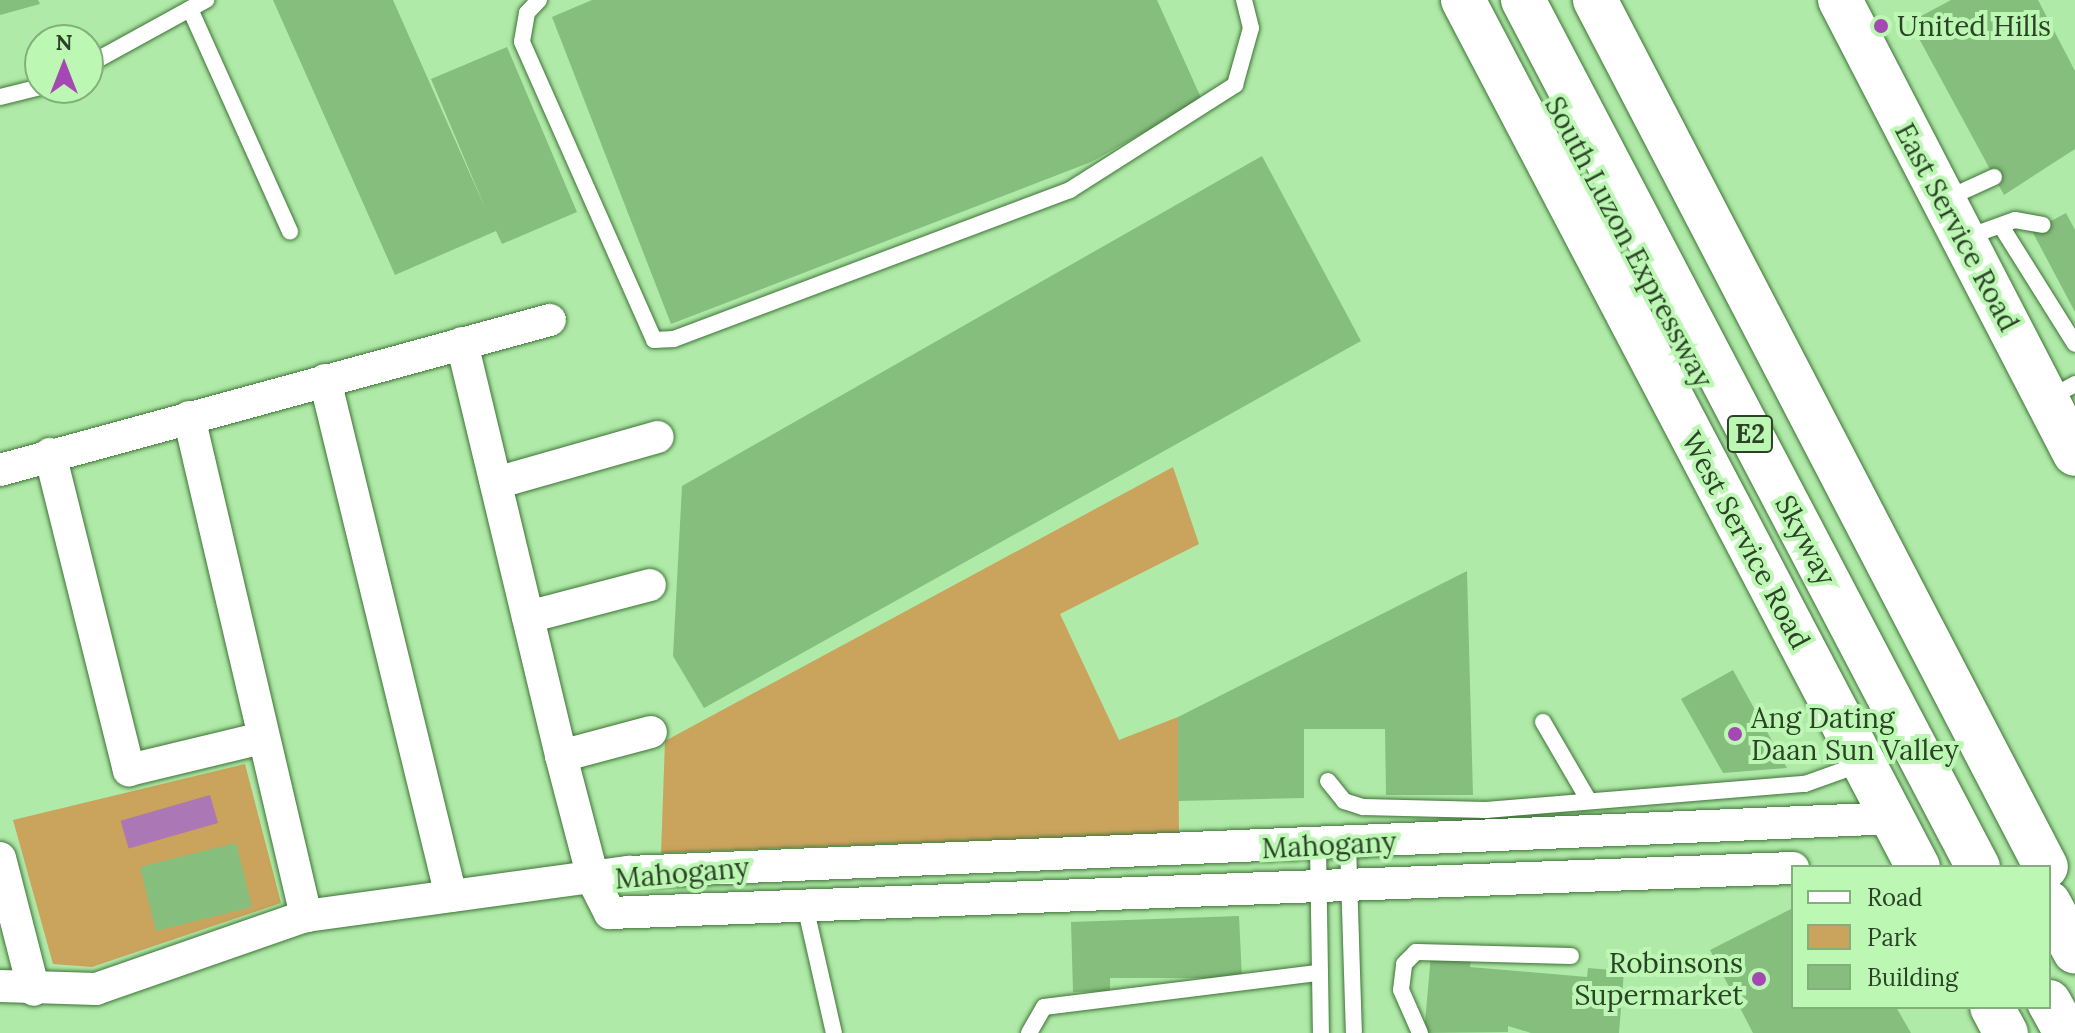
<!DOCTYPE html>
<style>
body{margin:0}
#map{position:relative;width:2075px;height:1033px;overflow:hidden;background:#b0eaa8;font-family:Lora,serif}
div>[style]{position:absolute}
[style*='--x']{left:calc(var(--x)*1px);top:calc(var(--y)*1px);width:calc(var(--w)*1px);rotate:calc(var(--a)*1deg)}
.green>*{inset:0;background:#caa35c}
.water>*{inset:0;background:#ab77b4;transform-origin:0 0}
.building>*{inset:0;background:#86be7e;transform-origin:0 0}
.roads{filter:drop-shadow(0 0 2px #3e7437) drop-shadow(0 0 2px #3e7437)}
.service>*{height:16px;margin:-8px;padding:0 8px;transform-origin:8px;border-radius:8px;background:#fff}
.minor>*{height:32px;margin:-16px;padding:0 16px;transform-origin:16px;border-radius:16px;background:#fff}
.secondary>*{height:44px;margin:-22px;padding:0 22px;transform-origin:22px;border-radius:22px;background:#fff}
.motorway>*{height:44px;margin:-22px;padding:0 22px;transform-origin:22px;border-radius:22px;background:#fff}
.dots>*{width:22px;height:22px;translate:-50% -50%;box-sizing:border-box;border:4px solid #bdf7b4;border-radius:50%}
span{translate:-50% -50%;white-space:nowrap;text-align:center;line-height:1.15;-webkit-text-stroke:8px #bdf7b4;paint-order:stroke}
.shield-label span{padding:2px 6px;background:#bdf7b4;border:2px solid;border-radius:6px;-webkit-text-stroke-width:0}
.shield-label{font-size:26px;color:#2b4227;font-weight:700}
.poi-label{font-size:28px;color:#2b4227}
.left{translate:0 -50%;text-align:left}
.right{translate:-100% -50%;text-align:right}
.street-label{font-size:28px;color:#2b4227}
.legend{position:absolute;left:1791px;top:865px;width:260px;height:144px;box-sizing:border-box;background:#bdf7b4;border:2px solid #83af7c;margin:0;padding:10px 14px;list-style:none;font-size:24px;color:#2b4227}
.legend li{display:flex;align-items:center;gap:16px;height:40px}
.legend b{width:40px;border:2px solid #83af7c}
.north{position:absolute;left:24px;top:24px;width:80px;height:80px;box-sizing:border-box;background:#bdf7b4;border:2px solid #83af7c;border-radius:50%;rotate:0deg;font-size:22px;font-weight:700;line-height:32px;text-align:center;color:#2b4227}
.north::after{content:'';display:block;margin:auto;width:28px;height:36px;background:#a449b4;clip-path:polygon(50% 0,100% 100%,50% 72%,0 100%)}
</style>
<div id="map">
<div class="green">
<i style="clip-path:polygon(1173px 467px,1199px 544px,1060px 614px,1119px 740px,1178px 717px,1179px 833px,661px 853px,665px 741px)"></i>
<i style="clip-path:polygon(245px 764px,281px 903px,92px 967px,53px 964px,13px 820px)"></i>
</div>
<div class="water">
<i style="left:210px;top:795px;width:29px;height:93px;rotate:74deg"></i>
</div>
<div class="building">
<i style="clip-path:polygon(0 0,38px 0,40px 4px,0 15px)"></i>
<i style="clip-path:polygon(273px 0,393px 0,486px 210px,431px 79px,507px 47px,577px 212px,502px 244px,496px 231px,395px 275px)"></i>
<i style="clip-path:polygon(592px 0,1157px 0,1202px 100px,1091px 162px,671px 324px,552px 17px)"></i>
<i style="clip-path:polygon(1951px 0,2038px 0,2075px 71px,2075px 149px,2004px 195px,1910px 22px)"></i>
<i style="clip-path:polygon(1262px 156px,1361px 341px,704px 708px,673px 656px,682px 486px)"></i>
<i style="clip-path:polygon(2066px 213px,2075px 230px,2075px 312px,2032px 231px)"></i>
<i style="clip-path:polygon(1467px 571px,1473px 795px,1386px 795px,1385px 729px,1304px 729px,1304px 798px,1178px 801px,1178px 717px)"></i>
<i style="clip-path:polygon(1733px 670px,1787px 768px,1723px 773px,1681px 699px)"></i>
<i style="left:236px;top:843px;width:66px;height:99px;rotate:76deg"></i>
<i style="clip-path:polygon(1793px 908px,1793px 1007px,1896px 1007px,1911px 1033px,1753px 1033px,1710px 950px)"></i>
<i style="clip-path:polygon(1239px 916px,1242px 978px,1110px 978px,1110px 991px,1073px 992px,1071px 922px)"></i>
<i style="clip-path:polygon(1431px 955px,1471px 958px,1470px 967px,1587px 977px,1588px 968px,1624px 971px,1619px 1033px,1531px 1033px,1508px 1026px,1508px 1032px,1424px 1033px)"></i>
</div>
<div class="roads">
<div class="service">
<i style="--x:539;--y:0;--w:18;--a:133"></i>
<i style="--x:527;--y:13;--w:29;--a:100"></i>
<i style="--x:522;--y:42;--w:326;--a:66.1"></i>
<i style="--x:654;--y:340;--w:20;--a:-3"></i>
<i style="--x:674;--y:339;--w:423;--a:-20.6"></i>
<i style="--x:1070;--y:190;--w:196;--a:-32.5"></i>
<i style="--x:1235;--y:85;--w:59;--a:-74.3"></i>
<i style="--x:1251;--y:28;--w:29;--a:-104"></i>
<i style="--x:190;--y:9;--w:244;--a:65.8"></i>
<i style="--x:88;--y:65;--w:135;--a:-28.8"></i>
<i style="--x:0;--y:97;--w:41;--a:-14"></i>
<i style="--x:1944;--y:200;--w:55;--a:-24.7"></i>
<i style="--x:2001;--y:226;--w:139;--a:57.9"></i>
<i style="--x:1965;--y:238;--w:53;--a:-19.8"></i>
<i style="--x:2015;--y:220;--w:28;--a:10"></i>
<i style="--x:2048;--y:399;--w:31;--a:-29"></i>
<i style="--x:1543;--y:722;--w:91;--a:59.8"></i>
<i style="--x:1328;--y:781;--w:26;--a:51"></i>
<i style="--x:1344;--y:801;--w:20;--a:18"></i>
<i style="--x:1363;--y:807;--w:123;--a:1.4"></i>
<i style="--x:1486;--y:810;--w:320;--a:-4.7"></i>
<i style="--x:1805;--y:784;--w:62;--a:-19.9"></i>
<i style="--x:1348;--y:845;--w:187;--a:88.2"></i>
<i style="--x:1318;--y:846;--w:187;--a:89.1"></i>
<i style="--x:806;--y:910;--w:126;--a:77.2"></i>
<i style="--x:1029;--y:1033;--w:30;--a:-60"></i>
<i style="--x:1044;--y:1007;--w:275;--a:-7.1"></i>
<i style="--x:1420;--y:1033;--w:47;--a:-113.8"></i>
<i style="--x:1401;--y:990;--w:26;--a:-83"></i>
<i style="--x:1404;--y:964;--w:17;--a:-45"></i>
<i style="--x:1416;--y:952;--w:155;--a:1.5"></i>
</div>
<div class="minor">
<i style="--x:462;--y:343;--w:425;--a:76.5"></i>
<i style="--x:561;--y:756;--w:130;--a:75.3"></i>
<i style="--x:594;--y:882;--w:35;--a:63"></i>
<i style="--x:610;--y:913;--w:1184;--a:-2.18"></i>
<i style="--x:325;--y:380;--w:531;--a:76.28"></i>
<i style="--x:189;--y:417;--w:513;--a:76.8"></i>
<i style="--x:50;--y:454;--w:326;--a:76"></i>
<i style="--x:129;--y:770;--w:137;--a:-13.5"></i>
<i style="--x:0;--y:470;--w:570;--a:-15.26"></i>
<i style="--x:496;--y:483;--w:168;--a:-15.9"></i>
<i style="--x:528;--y:617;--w:126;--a:-14.7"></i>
<i style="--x:561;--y:756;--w:93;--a:-14.9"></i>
<i style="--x:0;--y:858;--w:136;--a:75.6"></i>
<i style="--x:0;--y:986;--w:96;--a:1.8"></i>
<i style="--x:96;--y:989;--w:222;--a:-19.2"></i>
<i style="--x:306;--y:916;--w:326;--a:-7.8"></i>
<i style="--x:629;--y:872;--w:1266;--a:-2.44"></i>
</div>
<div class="secondary">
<i style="--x:1463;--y:0;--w:979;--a:62.31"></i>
<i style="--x:1840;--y:0;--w:511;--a:62.63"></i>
<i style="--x:1992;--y:1007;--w:30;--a:62"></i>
</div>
<div class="motorway">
<i style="--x:1523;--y:0;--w:979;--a:62.31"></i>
<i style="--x:1595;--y:0;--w:977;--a:62.52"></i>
<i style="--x:2049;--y:903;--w:55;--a:62"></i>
<i style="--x:2049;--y:1002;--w:35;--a:61"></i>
</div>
</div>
<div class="dots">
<i style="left:1881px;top:26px;background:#a449b4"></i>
<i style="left:1735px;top:734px;background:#a449b4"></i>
<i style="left:1759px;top:979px;background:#a449b4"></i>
</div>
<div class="shield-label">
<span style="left:1750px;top:434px">E2</span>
</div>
<div class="poi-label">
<span class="left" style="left:1897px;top:26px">United Hills</span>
<span class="left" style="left:1751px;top:734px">Ang Dating<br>Daan Sun Valley</span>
<span class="right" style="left:1743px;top:979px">Robinsons<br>Supermarket</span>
</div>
<div class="street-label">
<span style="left:1957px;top:227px;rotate:62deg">East Service Road</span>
<span style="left:1629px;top:242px;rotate:62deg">South Luzon Expressway</span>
<span style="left:1746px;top:540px;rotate:62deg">West Service Road</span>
<span style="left:1806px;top:540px;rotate:62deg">Skyway</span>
<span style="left:1329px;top:845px;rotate:-3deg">Mahogany</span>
<span style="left:682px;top:873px;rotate:-5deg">Mahogany</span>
</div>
<ul class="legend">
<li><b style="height:10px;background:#fff"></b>Road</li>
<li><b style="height:22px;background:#caa35c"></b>Park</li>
<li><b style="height:22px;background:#86be7e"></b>Building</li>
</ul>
<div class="north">N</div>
</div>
